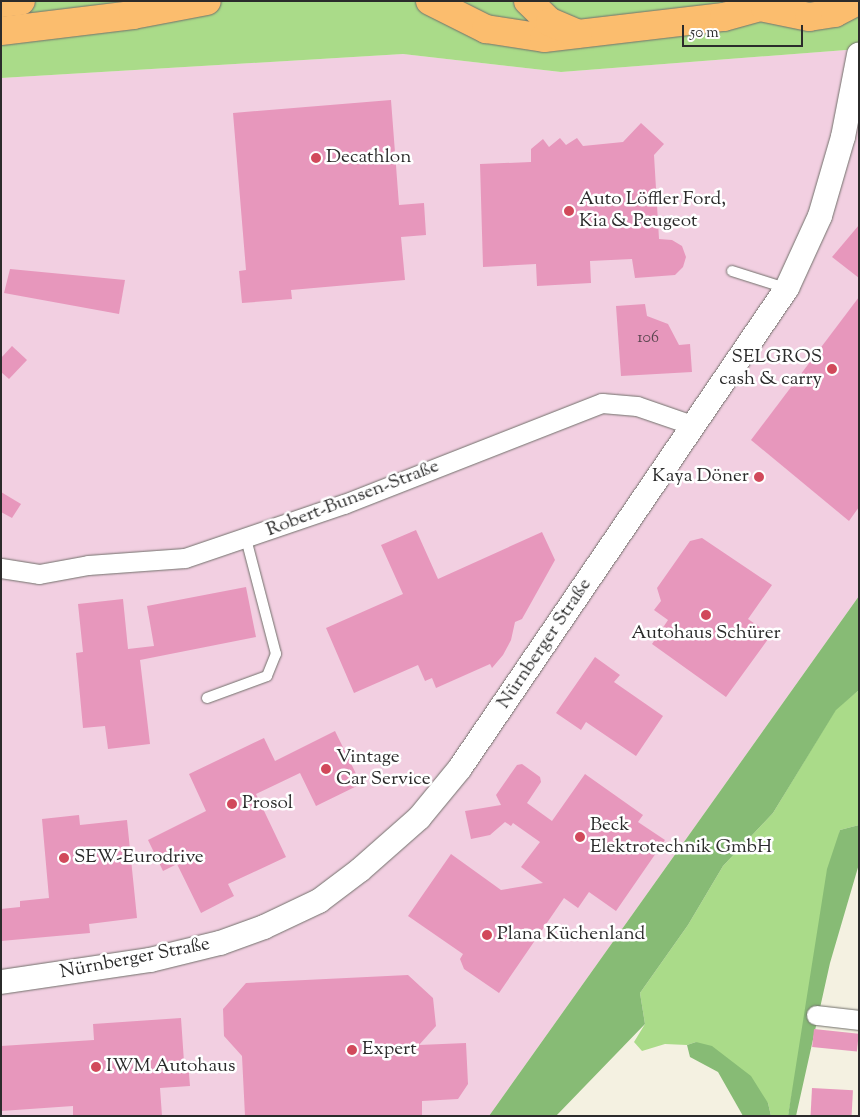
<!DOCTYPE html>
<meta charset="utf-8">
<style>
body{margin:0}
#map{position:relative;width:860px;height:1117px;overflow:hidden;background:#f4f1e1;font-family:"Sorts Mill Goudy",serif}
div>[style]{position:absolute}
[style*='--x']{left:calc(var(--x)*1px);top:calc(var(--y)*1px);width:calc(var(--w)*1px);rotate:calc(var(--a)*1deg)}
.built>*{inset:0;background:#f2cfe1}
.green>*{inset:0;background:#aadb89}
.forest>*{inset:0;background:#87bb75}
.building>*{inset:0;background:#e797bc;transform-origin:0 0}
.roads{filter:drop-shadow(0 0 1px #71706b) drop-shadow(0 0 1px #71706b)}
.service>*{height:10px;margin:-5px;padding:0 5px;transform-origin:5px;border-radius:5px;background:#fff}
.minor>*{height:19px;margin:-9.5px;padding:0 9.5px;transform-origin:9.5px;border-radius:9.5px;background:#fff}
.tertiary>*{height:24px;margin:-12px;padding:0 12px;transform-origin:12px;border-radius:12px;background:#fff}
.trunk>*{height:28px;margin:-14px;padding:0 14px;transform-origin:14px;border-radius:14px;background:#fbbd6e}
.dots>*{width:14px;height:14px;translate:-50% -50%;box-sizing:border-box;border:2px solid #fff;border-radius:50%}
span{translate:-50% -50%;white-space:nowrap;text-align:center;line-height:1.15;-webkit-text-stroke:5px #fff;paint-order:stroke}
.number-label{font-size:16px;color:#5a464f}
.number-label span{-webkit-text-stroke-width:0}
.poi-label{font-size:19px;color:#2b2b2b}
.left{translate:0 -50%;text-align:left}
.right{translate:-100% -50%;text-align:right}
.street-label{font-size:19px;color:#2b2b2b}
.frame{position:absolute;inset:0;border:2px solid #2b2b2b;pointer-events:none}
.scale{position:absolute;left:682px;top:25px;width:121px;height:22px;box-sizing:border-box;border:2px solid #2b2b2b;border-top:0;padding-left:6px;font-size:15px;line-height:18px;white-space:nowrap;color:#2b2b2b;-webkit-text-stroke:4px #fff;paint-order:stroke}
</style>
<div id="map">
<div class="built">
<i style="clip-path:polygon(859px 49px,859px 596px,489px 1116px,1px 1116px,1px 78px,403px 54px,561px 72px)"></i>
</div>
<div class="green">
<i style="clip-path:polygon(1px 1px,859px 1px,859px 49px,561px 72px,403px 54px,1px 78px)"></i>
<i style="clip-path:polygon(859px 690px,859px 825px,840px 830px,788px 1116px,771px 1116px,768px 1103px,696px 1042px,687px 1045px,665px 1044px,642px 1051px,634px 1042px,645px 1024px,640px 993px,688px 925px,723px 866px,773px 813px,836px 709px)"></i>
</div>
<div class="forest">
<i style="clip-path:polygon(859px 596px,859px 690px,836px 710px,773px 813px,723px 866px,688px 925px,640px 993px,645px 1024px,556px 1116px,489px 1116px)"></i>
<i style="clip-path:polygon(859px 825px,859px 864px,830px 963px,796px 1116px,788px 1116px,827px 869px,840px 830px)"></i>
<i style="clip-path:polygon(696px 1042px,712px 1046px,751px 1076px,768px 1103px,771px 1116px,743px 1116px,718px 1072px,690px 1057px,687px 1045px)"></i>
</div>
<div class="building">
<i style="clip-path:polygon(391px 100px,399px 205px,424px 203px,426px 235px,401px 237px,405px 280px,291px 290px,292px 299px,242px 303px,239px 271px,246px 270px,233px 113px)"></i>
<i style="clip-path:polygon(641px 123px,664px 144px,654px 155px,659px 239px,672px 240px,682px 246px,686px 257px,683px 267px,675px 275px,635px 278px,632px 259px,590px 261px,591px 283px,537px 286px,536px 264px,483px 267px,480px 164px,531px 162px,531px 149px,543px 139px,549px 147px,560px 138px,566px 145px,577px 138px,583px 146px,623px 142px)"></i>
<i style="clip-path:polygon(859px 225px,859px 278px,832px 257px)"></i>
<i style="clip-path:polygon(10px 269px,125px 280px,119px 314px,4px 293px)"></i>
<i style="clip-path:polygon(859px 297px,859px 507px,849px 521px,751px 440px)"></i>
<i style="clip-path:polygon(645px 304px,647px 316px,668px 324px,679px 345px,690px 344px,692px 372px,621px 376px,616px 306px)"></i>
<i style="clip-path:polygon(12px 346px,27px 360px,9px 379px,1px 372px,1px 358px)"></i>
<i style="clip-path:polygon(1px 492px,21px 504px,12px 518px,1px 512px)"></i>
<i style="clip-path:polygon(416px 530px,438px 579px,542px 532px,555px 560px,522px 619px,515px 622px,511px 640px,503px 655px,492px 668px,490px 664px,436px 688px,432px 678px,425px 681px,418px 665px,354px 693px,326px 628px,403px 594px,381px 545px)"></i>
<i style="clip-path:polygon(702px 538px,772px 585px,748px 619px,771px 635px,726px 697px,652px 644px,668px 620px,654px 610px,661px 601px,657px 588px,690px 541px)"></i>
<i style="clip-path:polygon(246px 587px,256px 637px,140px 660px,150px 744px,108px 749px,105px 726px,83px 728px,76px 653px,83px 652px,78px 604px,123px 599px,128px 649px,154px 646px,147px 606px)"></i>
<i style="clip-path:polygon(595px 657px,620px 675px,614px 682px,663px 716px,636px 756px,586px 722px,581px 730px,556px 713px)"></i>
<i style="clip-path:polygon(335px 731px,361px 784px,316px 806px,300px 773px,256px 794px,286px 857px,228px 884px,234px 896px,201px 913px,177px 864px,163px 871px,148px 840px,206px 811px,189px 774px,264px 738px,275px 761px)"></i>
<i style="clip-path:polygon(522px 764px,540px 777px,541px 782px,527px 803px,552px 821px,585px 774px,643px 815px,638px 822px,665px 840px,616px 911px,589px 892px,578px 908px,564px 898px,499px 993px,464px 969px,460px 959px,463px 954px,408px 916px,451px 854px,501px 890px,543px 883px,521px 867px,540px 842px,513px 823px,511px 826px,505px 822px,490px 835px,471px 839px,465px 811px,501px 805px,496px 795px,517px 765px)"></i>
<i style="clip-path:polygon(79px 815px,80px 825px,127px 820px,137px 918px,89px 924px,90px 933px,1px 941px,1px 909px,20px 907px,20px 901px,49px 898px,42px 819px)"></i>
<i style="clip-path:polygon(408px 975px,433px 998px,436px 1026px,419px 1045px,466px 1043px,468px 1084px,458px 1099px,422px 1101px,422px 1115px,245px 1116px,242px 1056px,224px 1036px,223px 1009px,246px 983px)"></i>
<i style="clip-path:polygon(181px 1018px,184px 1062px,188px 1062px,190px 1086px,160px 1088px,162px 1116px,73px 1116px,73px 1106px,1px 1111px,1px 1046px,94px 1040px,93px 1024px)"></i>
<i style="left:814px;top:1029px;width:45px;height:18px;rotate:6deg"></i>
<i style="left:812px;top:1088px;width:41px;height:28px;rotate:3deg"></i>
</div>
<div class="roads">
<div class="service">
<i style="--x:732;--y:271;--w:57;--a:17.5"></i>
<i style="--x:207;--y:698;--w:64;--a:-20.1"></i>
<i style="--x:267;--y:676;--w:24;--a:-68"></i>
<i style="--x:276;--y:654;--w:119;--a:-104.6"></i>
</div>
<div class="minor">
<i style="--x:1;--y:568;--w:38;--a:9"></i>
<i style="--x:39;--y:574;--w:50;--a:-10.4"></i>
<i style="--x:88;--y:565;--w:97;--a:-4.1"></i>
<i style="--x:185;--y:558;--w:168;--a:-18.8"></i>
<i style="--x:344;--y:504;--w:277;--a:-21.4"></i>
<i style="--x:602;--y:403;--w:35;--a:5"></i>
<i style="--x:637;--y:406;--w:61;--a:19"></i>
<i style="--x:816;--y:1015;--w:43;--a:6.6"></i>
</div>
<div class="tertiary">
<i style="--x:1;--y:982;--w:151;--a:-8.4"></i>
<i style="--x:150;--y:960;--w:72;--a:-13.7"></i>
<i style="--x:220;--y:943;--w:47;--a:-20"></i>
<i style="--x:264;--y:927;--w:61;--a:-25.3"></i>
<i style="--x:319;--y:901;--w:51;--a:-37.1"></i>
<i style="--x:360;--y:870;--w:79;--a:-41.4"></i>
<i style="--x:419;--y:818;--w:65;--a:-50.6"></i>
<i style="--x:460;--y:768;--w:581;--a:-55.74"></i>
<i style="--x:787;--y:288;--w:79;--a:-65.4"></i>
<i style="--x:820;--y:216;--w:82;--a:-73.8"></i>
<i style="--x:843;--y:137;--w:84;--a:-79"></i>
</div>
<div class="trunk">
<i style="--x:430;--y:1;--w:63;--a:26.6"></i>
<i style="--x:486;--y:29;--w:59;--a:8.8"></i>
<i style="--x:544;--y:38;--w:181;--a:-6.7"></i>
<i style="--x:724;--y:17;--w:60;--a:-15.4"></i>
<i style="--x:528;--y:1;--w:30;--a:44"></i>
<i style="--x:550;--y:22;--w:30;--a:23"></i>
<i style="--x:1;--y:3;--w:20;--a:-6"></i>
<i style="--x:765;--y:8;--w:45;--a:11.6"></i>
<i style="--x:809;--y:17;--w:26;--a:-9"></i>
<i style="--x:835;--y:13;--w:26;--a:-28"></i>
<i style="--x:1;--y:31;--w:133;--a:-6.9"></i>
<i style="--x:133;--y:15;--w:75;--a:-10.7"></i>
</div>
</div>
<div class="dots">
<i style="left:316px;top:158px;background:#d1495b"></i>
<i style="left:569px;top:211px;background:#d1495b"></i>
<i style="left:832px;top:369px;background:#d1495b"></i>
<i style="left:759px;top:477px;background:#d1495b"></i>
<i style="left:706px;top:615px;background:#d1495b"></i>
<i style="left:326px;top:769px;background:#d1495b"></i>
<i style="left:232px;top:804px;background:#d1495b"></i>
<i style="left:580px;top:837px;background:#d1495b"></i>
<i style="left:64px;top:858px;background:#d1495b"></i>
<i style="left:487px;top:935px;background:#d1495b"></i>
<i style="left:352px;top:1050px;background:#d1495b"></i>
<i style="left:96px;top:1067px;background:#d1495b"></i>
</div>
<div class="number-label">
<span style="left:648px;top:339px">106</span>
</div>
<div class="poi-label">
<span class="left" style="left:326px;top:158px">Decathlon</span>
<span class="left" style="left:579px;top:211px">Auto Löffler Ford,<br>Kia &amp; Peugeot</span>
<span class="right" style="left:822px;top:369px">SELGROS<br>cash &amp; carry</span>
<span class="right" style="left:749px;top:477px">Kaya Döner</span>
<span style="left:706px;top:634px">Autohaus Schürer</span>
<span class="left" style="left:336px;top:769px">Vintage<br>Car Service</span>
<span class="left" style="left:242px;top:804px">Prosol</span>
<span class="left" style="left:590px;top:837px">Beck<br>Elektrotechnik GmbH</span>
<span class="left" style="left:74px;top:858px">SEW-Eurodrive</span>
<span class="left" style="left:497px;top:935px">Plana Küchenland</span>
<span class="left" style="left:362px;top:1050px">Expert</span>
<span class="left" style="left:106px;top:1067px">IWM Autohaus</span>
</div>
<div class="street-label">
<span style="left:353px;top:499px;rotate:-21deg">Robert-Bunsen-Straße</span>
<span style="left:545px;top:644px;rotate:-56deg">Nürnberger Straße</span>
<span style="left:135px;top:959px;rotate:-11deg">Nürnberger Straße</span>
</div>
<div class="frame"></div>
<div class="scale">50 m</div>
</div>
